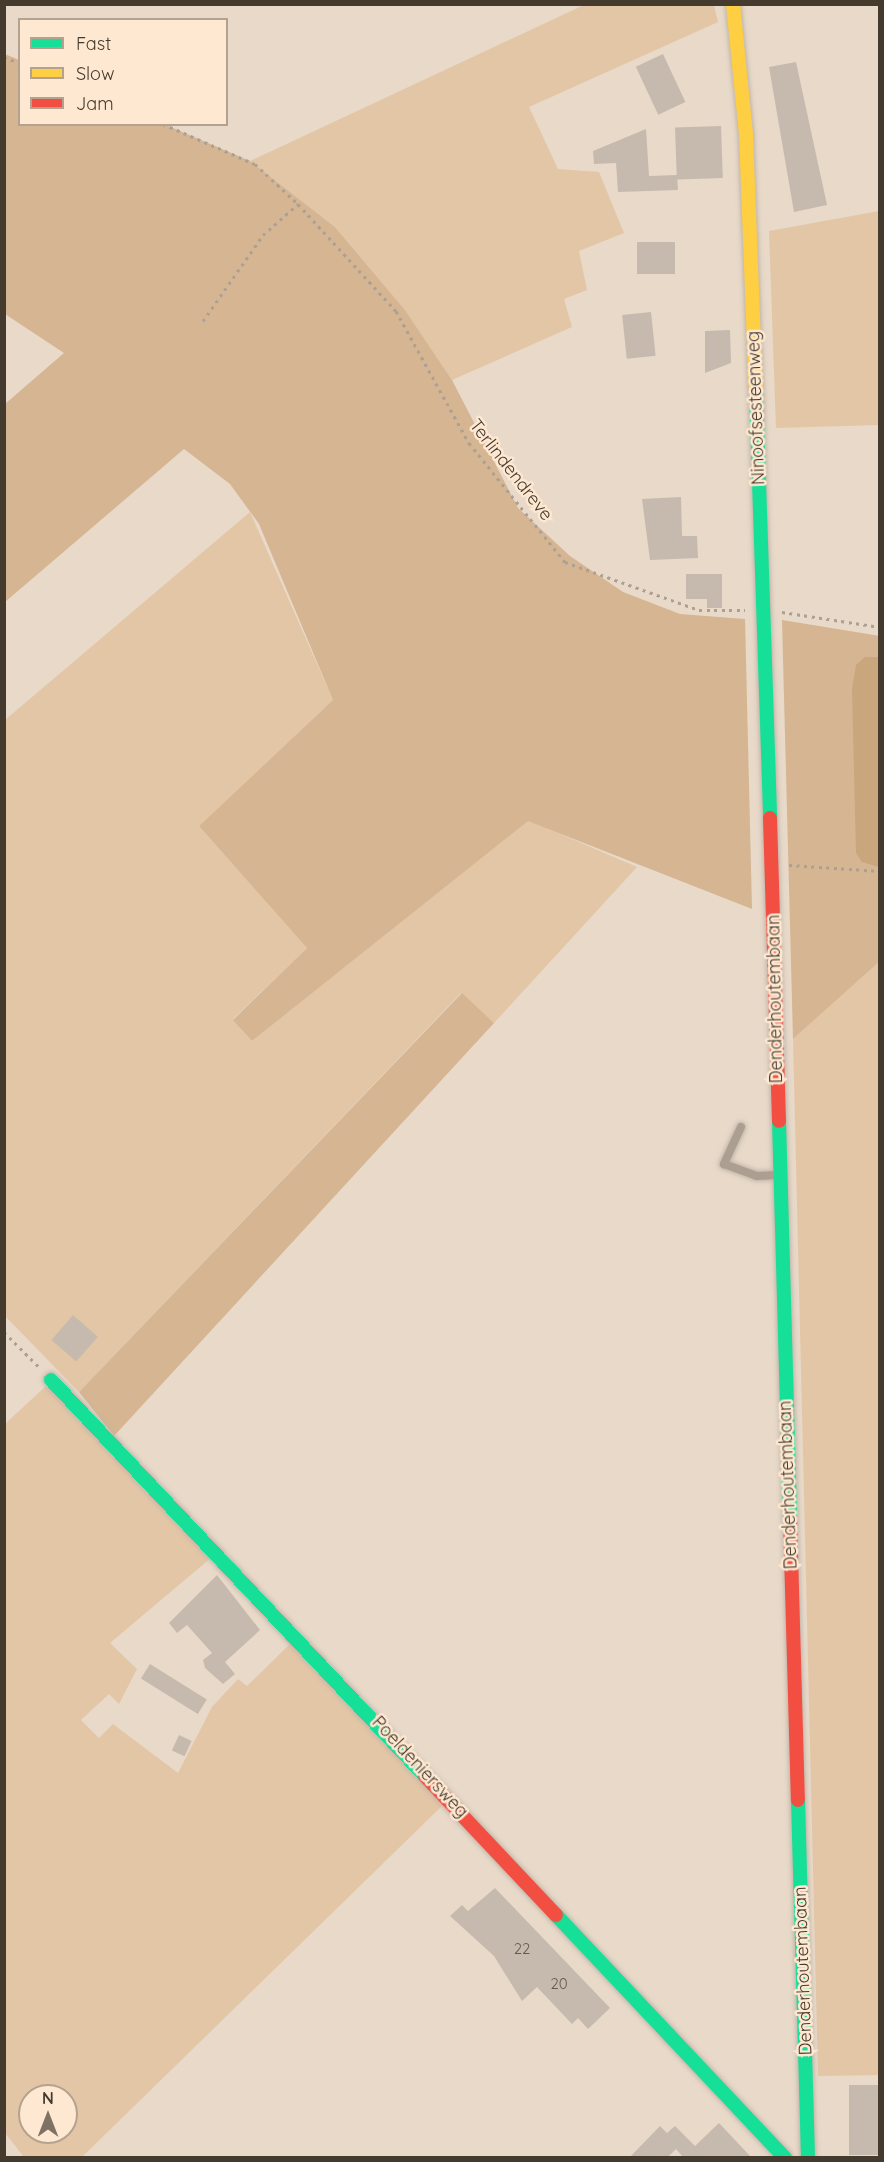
<!DOCTYPE html>
<style>
body{margin:0}
#map{position:relative;width:884px;height:2162px;overflow:hidden;background:#e8d9c9;font-family:Quicksand,sans-serif}
div>[style]{position:absolute}
[style*='--x']{left:calc(var(--x)*1px);top:calc(var(--y)*1px);width:calc(var(--w)*1px);rotate:calc(var(--a)*1deg)}
.green>*{inset:0;background:#e3c6a6}
.forest>*{inset:0;background:#d5b592}
.water>*{inset:0;background:#caa67d}
.building>*{inset:0;background:#c6baae;transform-origin:0 0}
.path>*{height:3px;margin-top:-1.5px;transform-origin:0;background:repeating-linear-gradient(90deg,#aca093 0 3px,transparent 0 7.5px)}
.roads{filter:drop-shadow(0 0 2px #c2b6a9) drop-shadow(0 0 2px #c2b6a9)}
.lane>*{height:8px;margin:-4px;padding:0 4px;transform-origin:4px;border-radius:4px;background:#ac9f92}
.fast>*{height:14px;margin:-7px;padding:0 7px;transform-origin:7px;border-radius:7px;background:#16e098}
.slow>*{height:14px;margin:-7px;padding:0 7px;transform-origin:7px;border-radius:7px;background:#ffcf43}
.jam>*{height:14px;margin:-7px;padding:0 7px;transform-origin:7px;border-radius:7px;background:#f24e42}
span{translate:-50% -50%;white-space:nowrap;text-align:center;line-height:1.15;-webkit-text-stroke:5px #fee8d1;paint-order:stroke}
.number-label{font-size:15px;color:#655a4e}
.number-label span{-webkit-text-stroke-width:0}
.street-label{font-size:18px;color:#453a2e}
.frame{position:absolute;inset:0;border:6px solid #453a2e;pointer-events:none}
.legend{position:absolute;left:18px;top:18px;width:210px;height:108px;box-sizing:border-box;background:#fee8d1;border:2px solid #b4a290;margin:0;padding:8px 10px;list-style:none;font-size:18px;color:#453a2e}
.legend li{display:flex;align-items:center;gap:12px;height:30px}
.legend b{width:30px;border:2px solid #b4a290}
.north{position:absolute;left:18px;top:2084px;width:60px;height:60px;box-sizing:border-box;background:#fee8d1;border:2px solid #b4a290;border-radius:50%;rotate:0deg;font-size:16px;font-weight:700;line-height:24px;text-align:center;color:#453a2e}
.north::after{content:'';display:block;margin:auto;width:21px;height:27px;background:#7e7264;clip-path:polygon(50% 0,100% 100%,50% 72%,0 100%)}
</style>
<div id="map">
<div class="green">
<i style="clip-path:polygon(584px 5px,714px 5px,718px 22px,529px 107px,558px 169px,599px 172px,624px 233px,579px 251px,587px 290px,564px 299px,572px 327px,452px 380px,405px 310px,335px 227px,250px 161px)"></i>
<i style="clip-path:polygon(879px 211px,879px 425px,776px 428px,769px 231px)"></i>
<i style="clip-path:polygon(250px 512px,333px 700px,199px 826px,307px 948px,233px 1019px,252px 1041px,528px 820px,637px 867px,494px 1023px,461px 993px,79px 1392px,5px 1316px,5px 720px)"></i>
<i style="clip-path:polygon(879px 962px,879px 2075px,818px 2076px,793px 1039px)"></i>
<i style="clip-path:polygon(evenodd,46px 1386px,212px 1557px,110px 1643px,137px 1669px,119px 1704px,109px 1694px,81px 1720px,99px 1738px,113px 1724px,178px 1773px,212px 1707px,238px 1679px,247px 1686px,291px 1643px,445px 1803px,82px 2157px,24px 2157px,5px 2133px,5px 1424px,46px 1386px,30px 2096px,66px 2096px,66px 2132px,30px 2132px,30px 2096px)"></i>
</div>
<div class="forest">
<i style="clip-path:polygon(5px 54px,19px 60px,20px 124px,166px 125px,250px 161px,335px 227px,405px 310px,452px 380px,518px 508px,570px 556px,623px 592px,680px 614px,745px 619px,752px 909px,528px 821px,252px 1041px,233px 1020px,307px 948px,199px 826px,333px 700px,259px 524px,230px 484px,184px 449px,5px 602px,5px 404px,64px 353px,5px 314px)"></i>
<i style="clip-path:polygon(782px 620px,880px 636px,879px 962px,793px 1039px)"></i>
<i style="clip-path:polygon(462px 993px,494px 1023px,114px 1436px,79px 1392px)"></i>
</div>
<div class="water">
<i style="clip-path:polygon(865px 657px,879px 657px,879px 867px,862px 862px,856px 853px,852px 689px,856px 665px)"></i>
</div>
<div class="building">
<i style="left:663px;top:54px;width:53px;height:30px;rotate:65deg"></i>
<i style="clip-path:polygon(796px 62px,827px 205px,794px 212px,769px 67px)"></i>
<i style="left:721px;top:126px;width:52px;height:46px;rotate:88deg"></i>
<i style="clip-path:polygon(646px 129px,649px 176px,677px 175px,678px 190px,618px 192px,616px 163px,594px 164px,593px 151px)"></i>
<i style="left:637px;top:242px;width:38px;height:32px"></i>
<i style="left:651px;top:312px;width:44px;height:29px;rotate:84deg"></i>
<i style="clip-path:polygon(730px 330px,731px 363px,705px 373px,705px 331px)"></i>
<i style="clip-path:polygon(681px 497px,682px 536px,697px 536px,698px 558px,650px 560px,642px 499px)"></i>
<i style="clip-path:polygon(686px 574px,722px 574px,722px 608px,707px 608px,707px 599px,686px 599px)"></i>
<i style="left:73px;top:1315px;width:33px;height:33px;rotate:41deg"></i>
<i style="clip-path:polygon(217px 1575px,260px 1630px,225px 1662px,235px 1674px,223px 1684px,205px 1668px,203px 1660px,212px 1653px,187px 1625px,177px 1633px,169px 1623px)"></i>
<i style="left:150px;top:1664px;width:67px;height:17px;rotate:32deg"></i>
<i style="left:179px;top:1735px;width:14px;height:17px;rotate:25deg"></i>
<i style="clip-path:polygon(495px 1888px,610px 2008px,588px 2029px,578px 2018px,572px 2024px,537px 1987px,522px 2001px,494px 1956px,450px 1916px,462px 1905px,468px 1911px)"></i>
<i style="left:879px;top:2085px;width:70px;height:30px;rotate:90deg"></i>
<i style="clip-path:polygon(719px 2123px,751px 2157px,683px 2157px,676px 2149px,668px 2157px,630px 2157px,660px 2126px,667px 2133px,675px 2126px,695px 2146px)"></i>
</div>
<div class="path">
<i style="--x:4;--y:57;--w:17;--a:21"></i>
<i style="--x:163;--y:124;--w:100;--a:23.5"></i>
<i style="--x:255;--y:164;--w:59;--a:42.9"></i>
<i style="--x:298;--y:204;--w:145;--a:47.5"></i>
<i style="--x:396;--y:311;--w:151;--a:61.1"></i>
<i style="--x:469;--y:443;--w:153;--a:51.1"></i>
<i style="--x:565;--y:562;--w:142;--a:19.7"></i>
<i style="--x:699;--y:610;--w:46;--a:0"></i>
<i style="--x:203;--y:321;--w:105;--a:-55.1"></i>
<i style="--x:263;--y:235;--w:47;--a:-41.5"></i>
<i style="--x:782;--y:612;--w:99;--a:8.7"></i>
<i style="--x:789;--y:865;--w:91;--a:3.8"></i>
<i style="--x:4;--y:1332;--w:49;--a:45"></i>
</div>
<div class="roads">
<div class="lane">
<i style="--x:741;--y:1127;--w:41;--a:114.7"></i>
<i style="--x:724;--y:1164;--w:35;--a:20"></i>
<i style="--x:757;--y:1176;--w:21;--a:-3"></i>
</div>
<div class="fast">
<i style="--x:756;--y:391;--w:427;--a:88.1"></i>
<i style="--x:779;--y:1121;--w:397;--a:88.4"></i>
<i style="--x:51;--y:1380;--w:545;--a:46.64"></i>
<i style="--x:798;--y:1800;--w:358;--a:88.4"></i>
<i style="--x:556;--y:1915;--w:334;--a:46.7"></i>
</div>
<div class="slow">
<i style="--x:733;--y:4;--w:132;--a:84.3"></i>
<i style="--x:746;--y:135;--w:256;--a:87.8"></i>
</div>
<div class="jam">
<i style="--x:770;--y:818;--w:303;--a:88.3"></i>
<i style="--x:790;--y:1518;--w:282;--a:88.4"></i>
<i style="--x:425;--y:1776;--w:191;--a:46.7"></i>
</div>
</div>
<div class="number-label">
<span style="left:522px;top:1949px">22</span>
<span style="left:559px;top:1984px">20</span>
</div>
<div class="street-label">
<span style="left:756px;top:408px;rotate:-92deg">Ninoofsesteenweg</span>
<span style="left:511px;top:470px;rotate:52deg">Terlindendreve</span>
<span style="left:775px;top:999px;rotate:-91deg">Denderhoutembaan</span>
<span style="left:788px;top:1485px;rotate:-92deg">Denderhoutembaan</span>
<span style="left:420px;top:1767px;rotate:47deg">Poeldeniersweg</span>
<span style="left:803px;top:1971px;rotate:-92deg">Denderhoutembaan</span>
</div>
<div class="frame"></div>
<ul class="legend">
<li><b style="height:8px;background:#16e098"></b>Fast</li>
<li><b style="height:8px;background:#ffcf43"></b>Slow</li>
<li><b style="height:8px;background:#f24e42"></b>Jam</li>
</ul>
<div class="north">N</div>
</div>
